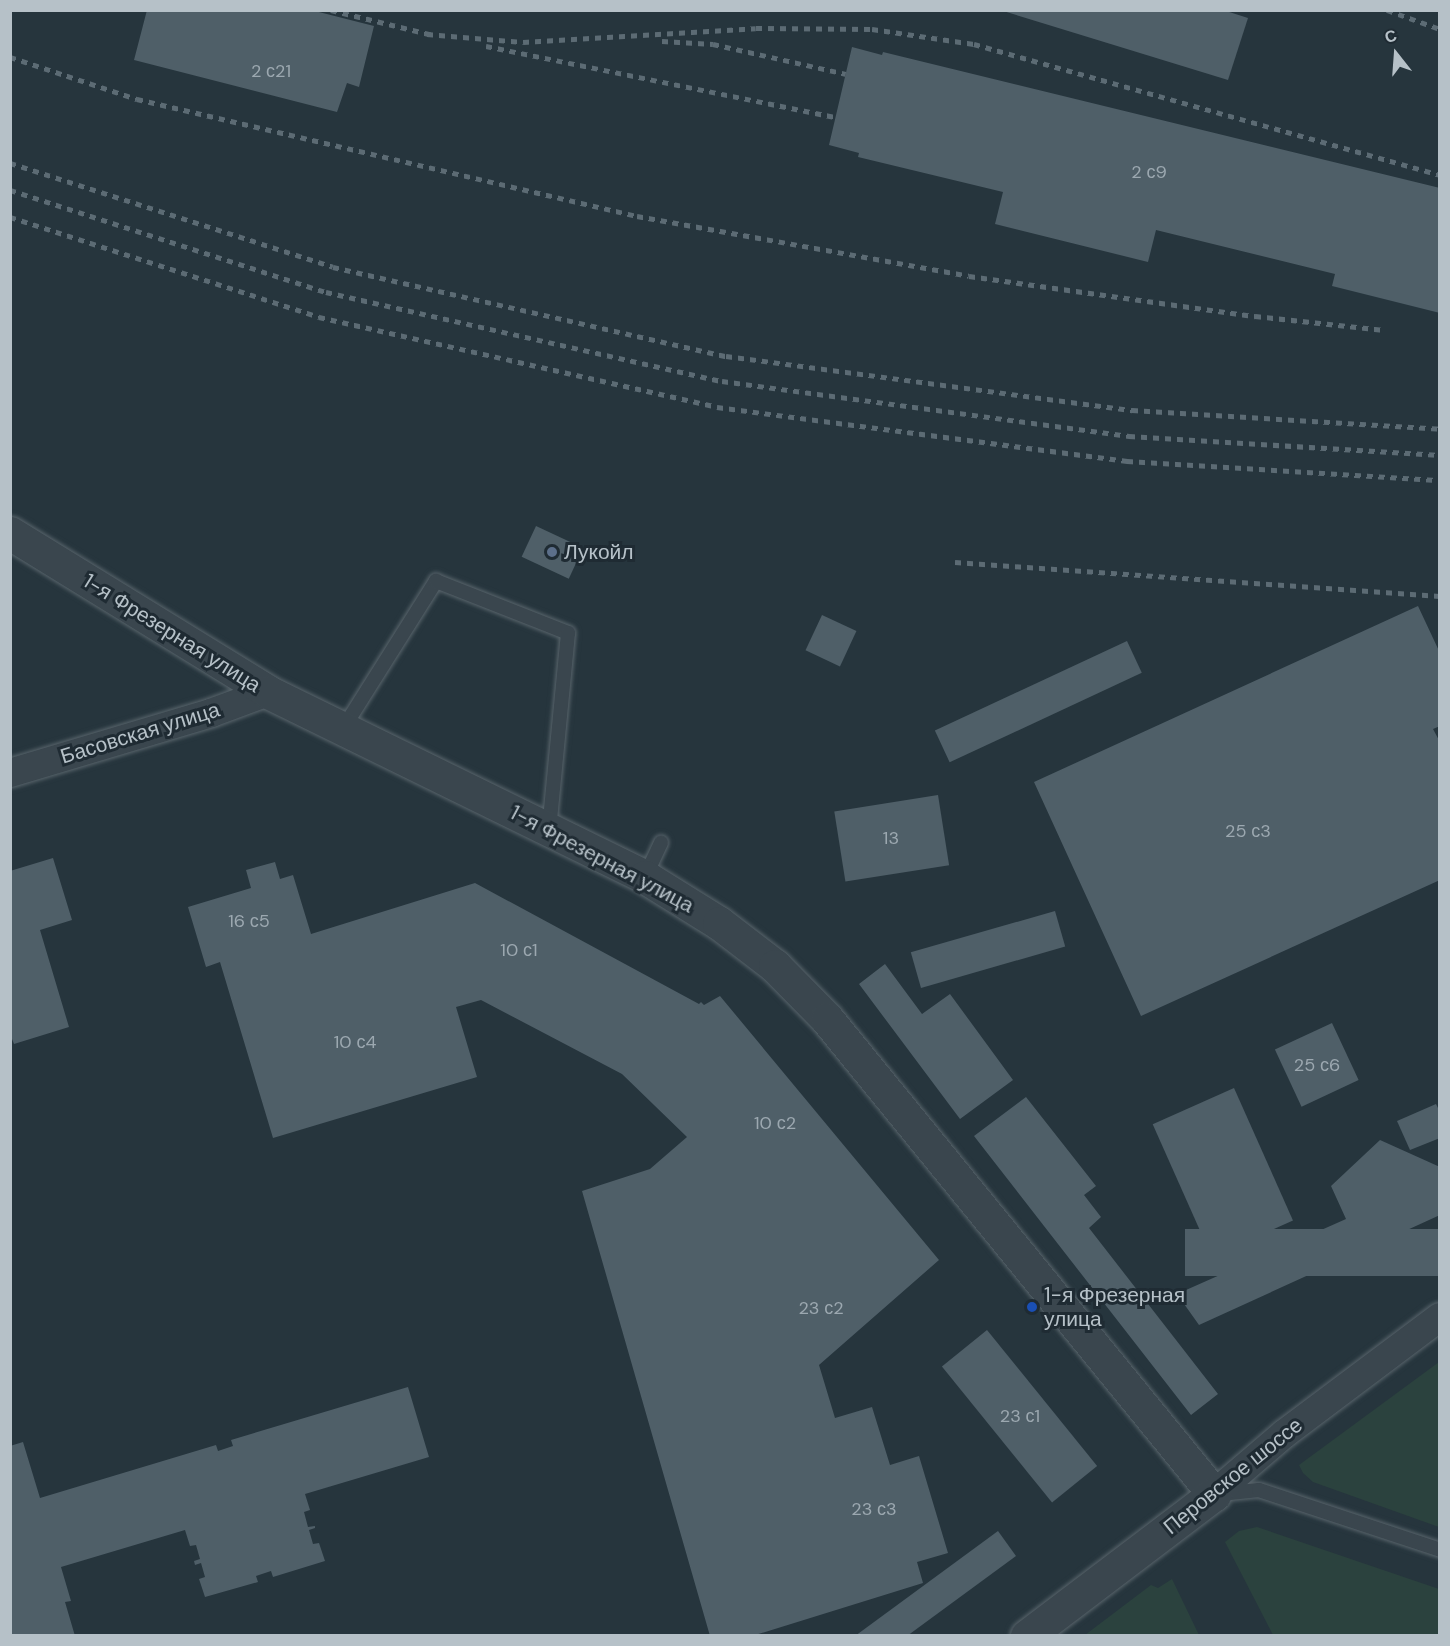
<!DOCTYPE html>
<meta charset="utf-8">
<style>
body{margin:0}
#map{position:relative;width:1450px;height:1646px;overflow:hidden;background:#26353d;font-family:"DM Sans",sans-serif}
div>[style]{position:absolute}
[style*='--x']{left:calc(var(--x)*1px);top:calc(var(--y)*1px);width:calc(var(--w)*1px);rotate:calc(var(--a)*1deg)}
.green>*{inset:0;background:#2b423e}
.building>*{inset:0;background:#4f5f68;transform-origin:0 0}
.roads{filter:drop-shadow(0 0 2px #58646b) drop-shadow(0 0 2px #58646b)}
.service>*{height:14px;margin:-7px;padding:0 7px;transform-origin:7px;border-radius:7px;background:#3a464e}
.minor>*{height:28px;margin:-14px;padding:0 14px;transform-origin:14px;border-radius:14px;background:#3a464e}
.tertiary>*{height:33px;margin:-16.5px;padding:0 16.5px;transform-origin:16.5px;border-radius:16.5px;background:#3a464e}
.rail>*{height:4.5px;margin-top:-2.25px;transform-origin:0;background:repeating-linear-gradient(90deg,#5c6b74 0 6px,transparent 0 12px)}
.dots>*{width:16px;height:16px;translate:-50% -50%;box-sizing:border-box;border:3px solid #1f2b33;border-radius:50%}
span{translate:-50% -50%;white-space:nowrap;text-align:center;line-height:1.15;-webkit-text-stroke:6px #1f2b33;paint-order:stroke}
.number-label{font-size:18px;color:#9ca8b0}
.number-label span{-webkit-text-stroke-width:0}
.poi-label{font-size:21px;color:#b6c1c8}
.left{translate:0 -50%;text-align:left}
.street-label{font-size:21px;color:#b6c1c8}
.frame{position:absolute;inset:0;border:12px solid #b6c1c8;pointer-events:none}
.north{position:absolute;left:1366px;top:24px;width:60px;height:60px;-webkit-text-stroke:4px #1f2b33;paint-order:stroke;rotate:343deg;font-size:16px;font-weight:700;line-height:24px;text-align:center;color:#b6c1c8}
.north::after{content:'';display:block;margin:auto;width:21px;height:27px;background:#b6c1c8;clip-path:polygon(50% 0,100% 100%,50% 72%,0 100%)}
</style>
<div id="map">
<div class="green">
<i style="clip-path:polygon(1439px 1362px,1439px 1527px,1313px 1482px,1303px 1473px,1299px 1465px)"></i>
<i style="clip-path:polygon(1257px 1527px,1439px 1589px,1439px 1635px,1273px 1635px,1225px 1542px,1239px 1531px)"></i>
<i style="clip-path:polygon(1172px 1579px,1199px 1635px,1085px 1635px,1151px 1585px,1158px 1588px)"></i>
</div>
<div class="building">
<i style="clip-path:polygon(147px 10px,311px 10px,374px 26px,359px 87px,347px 83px,337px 112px,134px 60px)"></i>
<i style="clip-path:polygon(1000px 10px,1223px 10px,1248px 18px,1228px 80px)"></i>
<i style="clip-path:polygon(852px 47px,882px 55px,883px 52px,1440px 188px,1440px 313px,1332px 286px,1335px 274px,1156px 230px,1148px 262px,995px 224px,1003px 192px,858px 157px,859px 153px,829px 145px)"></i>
<i style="left:536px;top:526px;width:52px;height:34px;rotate:25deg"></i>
<i style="clip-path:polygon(1418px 606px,1440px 653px,1440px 726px,1433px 729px,1440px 742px,1440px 880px,1141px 1016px,1034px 782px)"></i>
<i style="left:822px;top:615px;width:38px;height:39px;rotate:25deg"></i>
<i style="left:1127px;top:641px;width:35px;height:212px;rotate:65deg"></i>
<i style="left:938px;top:795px;width:71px;height:105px;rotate:81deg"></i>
<i style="clip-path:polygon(53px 858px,72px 920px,40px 930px,69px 1027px,14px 1044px,10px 1034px,10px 871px)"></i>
<i style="clip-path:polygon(275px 862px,280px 879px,293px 875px,311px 934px,475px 883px,699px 1004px,701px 1002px,704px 1005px,720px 996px,939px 1260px,819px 1365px,835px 1418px,872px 1407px,890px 1465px,919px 1456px,948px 1553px,917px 1562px,923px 1583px,752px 1636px,710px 1636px,582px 1191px,650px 1169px,687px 1137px,622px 1074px,481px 1000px,456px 1007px,477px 1077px,273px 1138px,220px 962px,206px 967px,188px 907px,251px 888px,246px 870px)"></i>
<i style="left:1055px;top:911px;width:37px;height:150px;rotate:74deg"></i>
<i style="clip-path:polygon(885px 964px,922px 1014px,950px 994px,1013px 1080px,960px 1119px,859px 984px)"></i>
<i style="left:1332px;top:1023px;width:63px;height:63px;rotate:65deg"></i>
<i style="left:1234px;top:1088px;width:145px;height:89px;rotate:66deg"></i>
<i style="clip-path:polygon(1026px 1097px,1096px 1186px,1084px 1195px,1101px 1217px,1089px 1228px,1218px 1394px,1191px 1415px,974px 1136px)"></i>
<i style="clip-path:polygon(1436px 1104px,1440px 1112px,1440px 1138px,1410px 1150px,1397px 1121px)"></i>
<i style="clip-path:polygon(1380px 1140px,1440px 1167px,1440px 1215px,1199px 1325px,1177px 1294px,1346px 1219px,1331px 1186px)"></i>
<i style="left:1440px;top:1229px;width:47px;height:255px;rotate:90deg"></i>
<i style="left:987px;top:1330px;width:175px;height:58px;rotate:51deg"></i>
<i style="clip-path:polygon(408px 1387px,429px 1457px,305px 1494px,310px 1510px,304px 1512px,308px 1527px,315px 1526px,315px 1528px,309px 1530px,313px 1544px,319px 1543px,325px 1561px,273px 1577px,271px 1571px,256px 1576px,258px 1582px,205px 1597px,199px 1579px,205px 1577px,201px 1563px,195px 1565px,194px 1561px,200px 1559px,196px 1545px,190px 1546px,185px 1530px,61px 1567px,71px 1601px,65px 1602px,75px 1636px,10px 1636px,10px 1446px,23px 1442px,40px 1498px,216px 1445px,218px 1451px,233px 1446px,231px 1440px)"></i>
<i style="clip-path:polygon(998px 1531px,1016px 1556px,907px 1636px,855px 1636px)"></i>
</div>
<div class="roads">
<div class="service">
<i style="--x:344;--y:727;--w:173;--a:-57.8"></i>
<i style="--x:436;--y:581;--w:142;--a:21.5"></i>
<i style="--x:568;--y:633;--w:197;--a:95.5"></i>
<i style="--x:645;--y:877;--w:38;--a:-65"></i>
<i style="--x:1220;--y:1494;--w:39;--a:-6"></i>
<i style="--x:1259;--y:1490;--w:191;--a:18.3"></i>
</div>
<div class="minor">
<i style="--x:10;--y:773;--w:210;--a:-16.6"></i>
<i style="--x:211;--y:713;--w:61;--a:-20.2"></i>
<i style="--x:1214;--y:1494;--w:92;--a:-40.6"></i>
<i style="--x:1284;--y:1434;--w:195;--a:-36.9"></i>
</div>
<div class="tertiary">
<i style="--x:10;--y:533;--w:303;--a:31.6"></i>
<i style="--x:268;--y:692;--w:420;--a:26.1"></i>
<i style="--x:645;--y:877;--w:87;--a:31.9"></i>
<i style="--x:719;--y:923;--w:71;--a:37.5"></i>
<i style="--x:775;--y:966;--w:74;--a:45.5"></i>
<i style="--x:827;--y:1019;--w:613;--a:50.83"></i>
<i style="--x:1214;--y:1494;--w:235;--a:142.8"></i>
</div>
</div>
<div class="rail">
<i style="--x:331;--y:10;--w:105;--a:13.8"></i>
<i style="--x:1387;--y:10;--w:56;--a:19.7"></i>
<i style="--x:427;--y:34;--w:96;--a:4.8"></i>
<i style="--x:523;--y:42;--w:233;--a:-3.4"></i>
<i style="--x:756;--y:28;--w:116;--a:0.5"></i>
<i style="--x:872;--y:29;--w:103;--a:8.4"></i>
<i style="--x:974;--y:44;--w:484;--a:15.7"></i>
<i style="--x:662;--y:41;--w:51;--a:3.4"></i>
<i style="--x:713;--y:44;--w:136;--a:12.7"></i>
<i style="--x:486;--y:46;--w:356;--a:11.5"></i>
<i style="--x:10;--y:57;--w:134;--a:18.3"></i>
<i style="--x:137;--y:99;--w:514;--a:13.17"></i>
<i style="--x:637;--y:216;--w:337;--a:10.2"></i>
<i style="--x:969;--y:276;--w:289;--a:8"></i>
<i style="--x:1255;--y:316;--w:130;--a:6.2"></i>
<i style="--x:10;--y:163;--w:339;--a:17.8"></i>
<i style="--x:333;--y:267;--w:403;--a:12.8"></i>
<i style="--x:726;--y:356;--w:410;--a:7.6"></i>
<i style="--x:1132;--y:410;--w:309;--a:3.5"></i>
<i style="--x:10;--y:190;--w:332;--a:17.9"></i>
<i style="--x:326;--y:292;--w:406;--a:12.7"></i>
<i style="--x:722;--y:381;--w:411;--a:7.7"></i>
<i style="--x:1129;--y:436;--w:312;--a:3.5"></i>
<i style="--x:10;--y:217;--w:325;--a:17.9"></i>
<i style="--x:319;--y:317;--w:408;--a:12.7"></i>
<i style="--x:717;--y:407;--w:414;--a:7.5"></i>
<i style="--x:1127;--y:461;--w:314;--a:3.5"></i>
<i style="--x:955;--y:562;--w:486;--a:4"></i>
</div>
<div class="dots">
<i style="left:552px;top:552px;background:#5c6f8a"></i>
<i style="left:1032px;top:1307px;background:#1a4fb4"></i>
</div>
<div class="number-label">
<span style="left:271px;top:71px">2 с21</span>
<span style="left:1149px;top:172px">2 с9</span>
<span style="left:1248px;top:831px">25 с3</span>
<span style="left:891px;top:838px">13</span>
<span style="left:249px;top:921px">16 с5</span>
<span style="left:519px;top:950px">10 с1</span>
<span style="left:355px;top:1042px">10 с4</span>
<span style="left:1317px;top:1065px">25 с6</span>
<span style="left:775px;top:1123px">10 с2</span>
<span style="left:821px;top:1308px">23 с2</span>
<span style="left:1020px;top:1416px">23 с1</span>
<span style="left:874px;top:1509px">23 с3</span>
</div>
<div class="poi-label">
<span class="left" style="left:564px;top:552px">Лукойл</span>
<span class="left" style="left:1044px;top:1307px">1-я Фрезерная<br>улица</span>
</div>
<div class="street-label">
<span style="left:172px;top:633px;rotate:32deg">1-я Фрезерная улица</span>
<span style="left:140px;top:733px;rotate:-17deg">Басовская улица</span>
<span style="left:602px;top:859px;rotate:28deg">1-я Фрезерная улица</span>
<span style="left:1233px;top:1476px;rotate:-39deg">Перовское шоссе</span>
</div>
<div class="frame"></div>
<div class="north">С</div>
</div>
